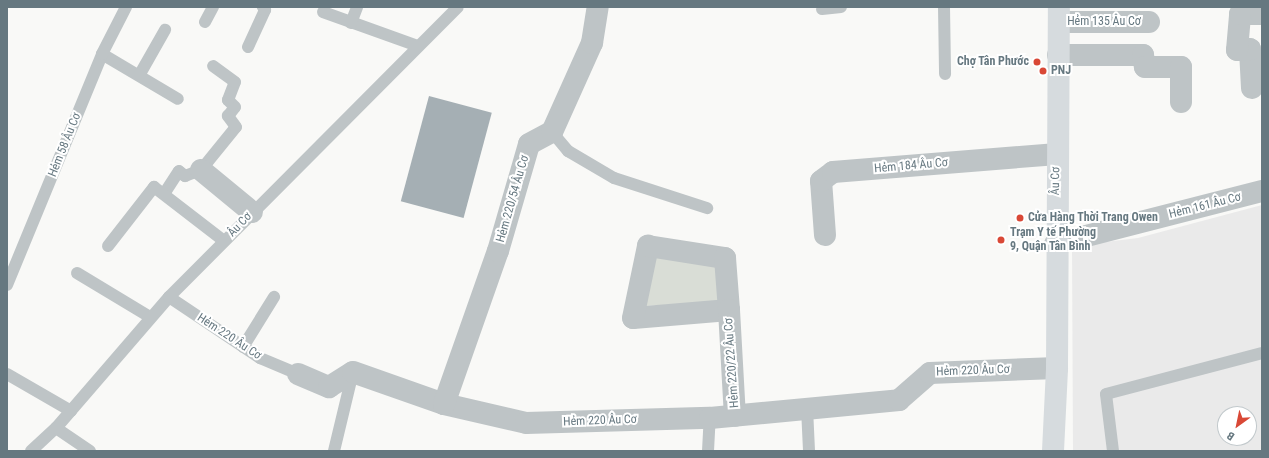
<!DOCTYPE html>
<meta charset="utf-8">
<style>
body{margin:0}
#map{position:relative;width:1269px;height:458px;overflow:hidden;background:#f9f9f7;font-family:"Roboto Condensed",sans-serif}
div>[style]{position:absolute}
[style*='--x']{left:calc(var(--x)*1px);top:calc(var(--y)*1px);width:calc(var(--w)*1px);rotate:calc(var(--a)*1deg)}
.built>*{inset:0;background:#eaeaea}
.green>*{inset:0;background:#d9ddd6}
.building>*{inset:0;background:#a5afb4;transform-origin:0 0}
.lane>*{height:12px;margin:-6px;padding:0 6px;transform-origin:6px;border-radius:6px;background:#bec4c6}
.street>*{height:22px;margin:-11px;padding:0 11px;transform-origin:11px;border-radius:11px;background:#bec4c6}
.secondary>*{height:22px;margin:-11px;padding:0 11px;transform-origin:11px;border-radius:11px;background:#d6dbde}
.dots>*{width:11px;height:11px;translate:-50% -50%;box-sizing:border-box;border:2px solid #fff;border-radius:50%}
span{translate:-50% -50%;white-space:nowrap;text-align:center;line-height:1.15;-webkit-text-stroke:4px #fff;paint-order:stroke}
.street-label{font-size:12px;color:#667880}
.poi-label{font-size:12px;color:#667880;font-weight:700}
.right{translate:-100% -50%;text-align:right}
.left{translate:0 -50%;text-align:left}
.frame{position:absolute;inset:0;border:8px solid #667880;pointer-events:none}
.north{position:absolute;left:1217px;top:406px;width:40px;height:40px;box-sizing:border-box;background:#fff;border:1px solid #c2c9cc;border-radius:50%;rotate:213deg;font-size:11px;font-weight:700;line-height:16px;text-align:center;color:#667880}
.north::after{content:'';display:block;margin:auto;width:14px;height:18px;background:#d94836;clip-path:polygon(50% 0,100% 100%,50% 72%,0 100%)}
</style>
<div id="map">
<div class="built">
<i style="clip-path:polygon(evenodd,1262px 205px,1262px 451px,1073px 451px,1072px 246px,1138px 238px,1262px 205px,1225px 414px,1249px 414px,1249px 438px,1225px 438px,1225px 414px)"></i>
</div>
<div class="green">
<i style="clip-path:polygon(656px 254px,717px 261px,719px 302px,645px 306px)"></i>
</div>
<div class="building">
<i style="left:429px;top:96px;width:65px;height:109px;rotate:15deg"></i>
</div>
<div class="lane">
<i style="--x:944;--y:7;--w:67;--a:89.1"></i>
<i style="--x:822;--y:9;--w:19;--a:-6"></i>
<i style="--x:323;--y:12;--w:101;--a:19.7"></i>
<i style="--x:205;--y:22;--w:17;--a:-62"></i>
<i style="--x:351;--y:23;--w:17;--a:-69"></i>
<i style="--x:248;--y:47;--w:41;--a:-65.3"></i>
<i style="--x:265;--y:10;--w:4;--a:-124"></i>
<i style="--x:102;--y:54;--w:88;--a:30.6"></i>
<i style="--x:140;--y:74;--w:51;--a:-60.4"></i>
<i style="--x:552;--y:132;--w:25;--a:50"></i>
<i style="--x:568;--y:151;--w:53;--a:30.4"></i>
<i style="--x:614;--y:178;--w:98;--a:17.9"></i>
<i style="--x:164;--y:194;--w:27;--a:-57"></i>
<i style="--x:179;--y:171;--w:8;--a:40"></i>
<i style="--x:185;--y:176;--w:17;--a:-21"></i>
<i style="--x:201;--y:170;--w:55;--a:-50.9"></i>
<i style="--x:236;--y:127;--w:14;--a:-126"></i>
<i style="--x:228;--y:116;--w:11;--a:-52"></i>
<i style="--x:235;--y:107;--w:10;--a:-135"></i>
<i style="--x:228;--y:100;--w:19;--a:-69"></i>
<i style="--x:235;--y:82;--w:27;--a:-144"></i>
<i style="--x:108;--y:246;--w:75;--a:-52.1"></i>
<i style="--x:154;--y:187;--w:88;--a:37.6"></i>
<i style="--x:77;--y:273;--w:85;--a:31.1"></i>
<i style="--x:7;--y:285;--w:250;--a:-67.6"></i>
<i style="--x:102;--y:54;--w:53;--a:-62.9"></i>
<i style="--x:169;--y:297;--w:110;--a:33.8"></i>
<i style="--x:260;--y:358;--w:41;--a:22.8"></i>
<i style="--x:243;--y:347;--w:59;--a:-58.2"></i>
<i style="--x:7;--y:374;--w:74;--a:30"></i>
<i style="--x:807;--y:408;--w:43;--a:87.3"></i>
<i style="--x:56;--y:428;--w:41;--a:34.1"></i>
<i style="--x:31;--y:451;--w:34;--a:-43"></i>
<i style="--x:56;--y:428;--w:173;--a:-49.2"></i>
<i style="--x:169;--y:297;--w:409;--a:-45.1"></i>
<i style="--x:334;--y:451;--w:81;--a:-76.5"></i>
<i style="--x:708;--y:451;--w:33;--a:-87"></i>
<i style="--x:1113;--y:451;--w:57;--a:-97"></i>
<i style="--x:1106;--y:394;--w:161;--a:-14.7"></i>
</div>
<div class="street">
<i style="--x:1059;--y:22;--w:90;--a:0"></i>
<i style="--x:1058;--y:55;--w:85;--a:0"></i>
<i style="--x:1143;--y:55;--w:12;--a:81"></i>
<i style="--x:1145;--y:67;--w:36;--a:0"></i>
<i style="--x:1181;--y:67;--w:35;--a:90"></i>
<i style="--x:1252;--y:88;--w:39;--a:-93"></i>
<i style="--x:1250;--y:49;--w:13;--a:176"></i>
<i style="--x:1237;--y:50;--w:36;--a:-85"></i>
<i style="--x:1240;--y:14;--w:21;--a:0"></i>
<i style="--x:1261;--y:14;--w:7;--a:-90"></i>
<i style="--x:201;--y:170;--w:66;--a:39.5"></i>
<i style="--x:825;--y:235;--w:54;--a:-94.2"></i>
<i style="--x:821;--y:181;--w:15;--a:-37"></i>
<i style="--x:833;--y:172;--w:225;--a:-4.6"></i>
<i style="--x:1055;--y:244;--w:214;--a:-14.4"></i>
<i style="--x:729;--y:310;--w:96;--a:175.2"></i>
<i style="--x:633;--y:318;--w:74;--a:-78.2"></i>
<i style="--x:648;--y:246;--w:78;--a:8.9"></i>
<i style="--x:725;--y:258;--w:52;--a:85.6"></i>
<i style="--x:729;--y:310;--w:106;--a:86.8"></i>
<i style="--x:298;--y:374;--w:34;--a:23"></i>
<i style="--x:329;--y:387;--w:28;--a:-32"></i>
<i style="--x:353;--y:372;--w:96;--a:19.4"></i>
<i style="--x:444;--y:404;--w:84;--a:13"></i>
<i style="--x:526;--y:423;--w:184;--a:-1.6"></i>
<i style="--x:710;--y:418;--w:190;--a:-5.4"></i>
<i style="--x:899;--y:400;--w:41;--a:-41.1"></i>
<i style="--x:930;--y:373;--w:127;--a:-2.3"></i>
<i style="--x:444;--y:404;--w:162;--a:-70.6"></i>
<i style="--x:498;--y:251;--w:111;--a:-73.8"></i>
<i style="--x:529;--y:144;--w:26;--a:-28"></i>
<i style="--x:552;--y:132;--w:98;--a:-65.8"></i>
<i style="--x:592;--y:43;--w:36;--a:-81"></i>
</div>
<div class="secondary">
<i style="--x:1053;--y:451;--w:83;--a:-87.2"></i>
<i style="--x:1057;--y:368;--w:361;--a:-89.7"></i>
</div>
<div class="dots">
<i style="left:1037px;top:62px;background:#d94836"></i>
<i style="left:1043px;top:71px;background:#d94836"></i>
<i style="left:1020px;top:218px;background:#d94836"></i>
<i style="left:1001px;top:240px;background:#d94836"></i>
</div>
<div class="street-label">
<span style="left:1104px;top:22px">Hẻm 135 Âu Cơ</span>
<span style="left:65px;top:145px;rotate:-68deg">Hẻm 58 Âu Cơ</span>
<span style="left:911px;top:166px;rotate:-5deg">Hẻm 184 Âu Cơ</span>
<span style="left:1056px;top:181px;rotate:-89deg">Âu Cơ</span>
<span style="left:513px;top:199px;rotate:-74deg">Hẻm 220/54 Âu Cơ</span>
<span style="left:1205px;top:206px;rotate:-14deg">Hẻm 161 Âu Cơ</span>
<span style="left:240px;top:225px;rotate:-46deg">Âu Cơ</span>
<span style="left:229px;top:337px;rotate:33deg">Hẻm 220 Âu Cơ</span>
<span style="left:732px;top:363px;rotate:-94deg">Hẻm 220/22 Âu Cơ</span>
<span style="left:973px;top:371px;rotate:-2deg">Hẻm 220 Âu Cơ</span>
<span style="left:600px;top:421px;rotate:-2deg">Hẻm 220 Âu Cơ</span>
</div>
<div class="poi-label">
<span class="right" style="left:1029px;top:62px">Chợ Tân Phước</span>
<span class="left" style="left:1051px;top:71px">PNJ</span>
<span class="left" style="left:1028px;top:218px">Cửa Hàng Thời Trang Owen</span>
<span class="left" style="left:1010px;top:240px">Trạm Y tế Phường<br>9, Quận Tân Bình</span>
</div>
<div class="frame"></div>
<div class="north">B</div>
</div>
